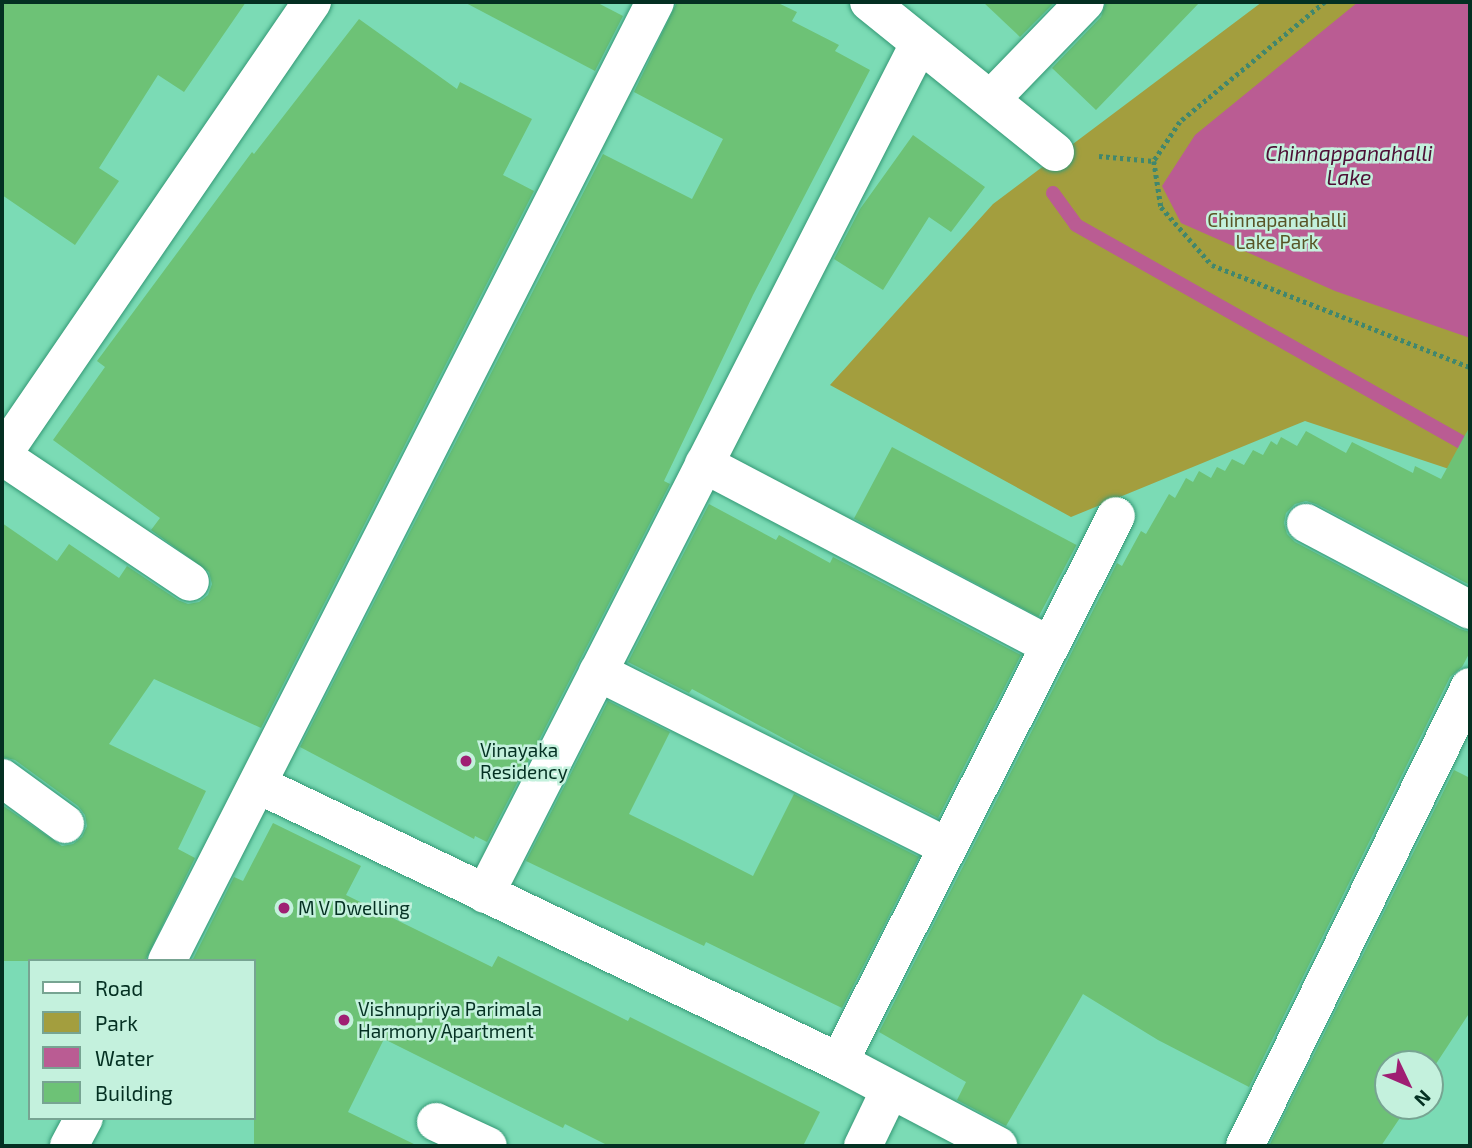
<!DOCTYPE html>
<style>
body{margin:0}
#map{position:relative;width:1472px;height:1148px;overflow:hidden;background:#7bdbb5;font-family:"Exo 2",sans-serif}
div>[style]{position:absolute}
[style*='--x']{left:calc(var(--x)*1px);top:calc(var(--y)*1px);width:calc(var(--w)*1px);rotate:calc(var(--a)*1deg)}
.green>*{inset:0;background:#a39e3e}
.water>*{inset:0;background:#ba5c93}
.stream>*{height:14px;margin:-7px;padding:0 7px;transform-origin:7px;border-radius:7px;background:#ba5c93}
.building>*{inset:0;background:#6dc276;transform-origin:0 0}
.path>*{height:4.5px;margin-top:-2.25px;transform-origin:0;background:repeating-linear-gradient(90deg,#41876d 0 3.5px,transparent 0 7px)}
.roads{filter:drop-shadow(0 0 2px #339875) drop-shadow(0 0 2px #339875)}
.minor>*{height:38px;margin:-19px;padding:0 19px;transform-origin:19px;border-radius:19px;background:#fff}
.dots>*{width:19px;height:19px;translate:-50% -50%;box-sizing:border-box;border:4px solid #c4f1dd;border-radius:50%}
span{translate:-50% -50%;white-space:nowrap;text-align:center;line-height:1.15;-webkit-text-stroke:5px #c4f1dd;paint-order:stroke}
.park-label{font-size:19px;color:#585527}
.poi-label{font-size:19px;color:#043022}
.left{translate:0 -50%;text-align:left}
.water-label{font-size:21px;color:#4d1036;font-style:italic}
.frame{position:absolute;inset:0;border:4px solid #043022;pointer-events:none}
.legend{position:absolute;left:28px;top:959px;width:228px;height:161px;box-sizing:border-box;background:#c4f1dd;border:2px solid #77a492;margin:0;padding:9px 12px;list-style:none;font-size:21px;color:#043022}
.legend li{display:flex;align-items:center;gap:14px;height:35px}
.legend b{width:35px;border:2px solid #77a492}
.north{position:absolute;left:1374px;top:1050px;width:70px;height:70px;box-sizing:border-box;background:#c4f1dd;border:2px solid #77a492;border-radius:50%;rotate:134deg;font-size:19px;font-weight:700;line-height:28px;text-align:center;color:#043022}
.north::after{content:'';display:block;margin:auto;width:24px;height:32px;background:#9f1f73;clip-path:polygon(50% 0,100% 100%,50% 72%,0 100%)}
</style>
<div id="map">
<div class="green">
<i style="clip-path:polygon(1262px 2px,1470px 2px,1470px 476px,1305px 421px,1071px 517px,830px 385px,993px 204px)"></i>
</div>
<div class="water">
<i style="clip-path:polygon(1358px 2px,1470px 2px,1470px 338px,1335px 291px,1181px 223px,1162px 186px,1195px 135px)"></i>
</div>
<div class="stream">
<i style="--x:1053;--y:193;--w:39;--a:54"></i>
<i style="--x:1076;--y:225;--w:452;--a:29.4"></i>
</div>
<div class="building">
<i style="clip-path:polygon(2px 2px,246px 2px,184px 92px,158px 75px,99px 168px,119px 181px,75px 245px,2px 195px)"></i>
<i style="clip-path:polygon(464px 2px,596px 2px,623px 16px,595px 71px)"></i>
<i style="clip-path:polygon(677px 2px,776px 2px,797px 12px,792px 21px,839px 45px,835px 51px,870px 70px,753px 295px,664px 481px,670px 484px,487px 842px,475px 836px,474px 839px,300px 747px,603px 154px,692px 199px,723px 139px,634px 92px)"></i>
<i style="clip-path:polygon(983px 2px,1055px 2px,1020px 37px)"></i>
<i style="clip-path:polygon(1106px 2px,1200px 2px,1096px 110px,1052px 68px,1101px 17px)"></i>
<i style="clip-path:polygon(359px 19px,457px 89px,460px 82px,532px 119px,503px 175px,534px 191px,261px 728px,154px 679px,109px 744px,206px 791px,178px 849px,195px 858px,145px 961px,2px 961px,2px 805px,62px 846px,73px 844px,82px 837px,87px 826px,85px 815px,78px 806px,15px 760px,2px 757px,2px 523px,57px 561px,69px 544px,119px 578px,127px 566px,178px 600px,188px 604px,199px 602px,208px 595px,212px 584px,209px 572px,151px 530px,160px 518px,53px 440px,105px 367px,97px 361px,252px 152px,254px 154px)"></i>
<i style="clip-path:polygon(913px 135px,985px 187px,951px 232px,929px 217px,883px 290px,834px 259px,860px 209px)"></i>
<i style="clip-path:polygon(1470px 426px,1470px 585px,1316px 504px,1306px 501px,1295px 504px,1286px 513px,1284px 523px,1287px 534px,1295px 542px,1460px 629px,1470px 632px,1470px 652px,1462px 667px,1450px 677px,1249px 1087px,1158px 1040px,1083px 994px,1006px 1126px,957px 1100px,966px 1082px,879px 1032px,1117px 563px,1122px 566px,1141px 531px,1146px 534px,1169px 494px,1175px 498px,1186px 478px,1193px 482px,1199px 471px,1211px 478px,1217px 467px,1225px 471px,1232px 459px,1244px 465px,1253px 450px,1263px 455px,1271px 441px,1277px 445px,1281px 437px,1297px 446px,1306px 431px,1346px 453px,1352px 442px,1413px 473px,1415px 466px,1441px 479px)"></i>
<i style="left:892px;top:447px;width:209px;height:81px;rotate:28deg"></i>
<i style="clip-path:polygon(709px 504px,776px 540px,779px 535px,830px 563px,833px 557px,1021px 655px,938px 818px,814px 755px,692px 689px,689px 693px,628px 662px)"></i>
<i style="clip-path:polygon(608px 701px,670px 732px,629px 814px,684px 841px,753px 876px,794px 794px,919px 857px,842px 1008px,706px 942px,704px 946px,526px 861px)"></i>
<i style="clip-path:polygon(1454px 770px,1470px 778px,1470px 1012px,1430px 1073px,1430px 1064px,1388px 1064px,1388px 1106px,1408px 1106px,1381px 1146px,1269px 1146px)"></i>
<i style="clip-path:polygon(273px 823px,361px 866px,346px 895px,492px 967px,498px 956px,628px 1021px,630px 1017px,820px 1112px,803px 1146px,609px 1146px,565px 1124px,563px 1128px,384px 1039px,348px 1112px,418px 1146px,254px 1146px,254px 961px,192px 961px,234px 877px,243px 881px)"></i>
</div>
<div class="path">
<i style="--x:1325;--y:2;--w:188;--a:140.4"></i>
<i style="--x:1180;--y:122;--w:47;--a:123.7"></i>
<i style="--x:1154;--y:161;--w:47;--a:81.3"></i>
<i style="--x:1161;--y:207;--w:77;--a:48.7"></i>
<i style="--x:1212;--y:265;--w:277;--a:21.6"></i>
<i style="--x:1099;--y:156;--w:55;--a:5.2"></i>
</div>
<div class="roads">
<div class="minor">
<i style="--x:869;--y:2;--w:239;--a:38.9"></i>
<i style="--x:991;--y:99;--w:135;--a:-45.9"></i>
<i style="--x:2;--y:455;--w:549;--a:-55.62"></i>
<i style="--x:2;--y:456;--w:226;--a:33.8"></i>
<i style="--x:704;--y:464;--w:391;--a:27.7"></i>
<i style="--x:1306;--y:523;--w:186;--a:27.9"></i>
<i style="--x:598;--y:672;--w:391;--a:26.6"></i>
<i style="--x:2;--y:778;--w:78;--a:36.1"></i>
<i style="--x:259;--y:785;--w:643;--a:25.53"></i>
<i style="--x:839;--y:1062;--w:180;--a:27.8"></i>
<i style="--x:485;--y:894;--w:954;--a:-62.95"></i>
<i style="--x:167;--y:961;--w:1076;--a:-63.03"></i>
<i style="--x:839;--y:1062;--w:612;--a:-63.1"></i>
<i style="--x:436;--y:1122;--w:57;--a:24.8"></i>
<i style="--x:69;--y:1146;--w:32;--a:-62"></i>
<i style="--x:863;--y:1146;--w:62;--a:-64.3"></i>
<i style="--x:1245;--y:1146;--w:511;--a:-63.89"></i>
</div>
</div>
<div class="dots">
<i style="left:466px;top:761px;background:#9f1f73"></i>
<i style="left:284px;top:908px;background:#9f1f73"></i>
<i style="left:344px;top:1020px;background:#9f1f73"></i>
</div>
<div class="park-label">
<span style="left:1277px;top:231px">Chinnapanahalli<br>Lake Park</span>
</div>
<div class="poi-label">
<span class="left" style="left:480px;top:761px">Vinayaka<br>Residency</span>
<span class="left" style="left:298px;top:908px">M V Dwelling</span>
<span class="left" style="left:358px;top:1020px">Vishnupriya Parimala<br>Harmony Apartment</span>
</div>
<div class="water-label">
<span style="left:1349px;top:165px">Chinnappanahalli<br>Lake</span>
</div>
<div class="frame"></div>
<ul class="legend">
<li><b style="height:9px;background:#fff"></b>Road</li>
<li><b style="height:19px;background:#a39e3e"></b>Park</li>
<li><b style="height:19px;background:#ba5c93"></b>Water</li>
<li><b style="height:19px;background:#6dc276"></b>Building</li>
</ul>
<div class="north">N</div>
</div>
